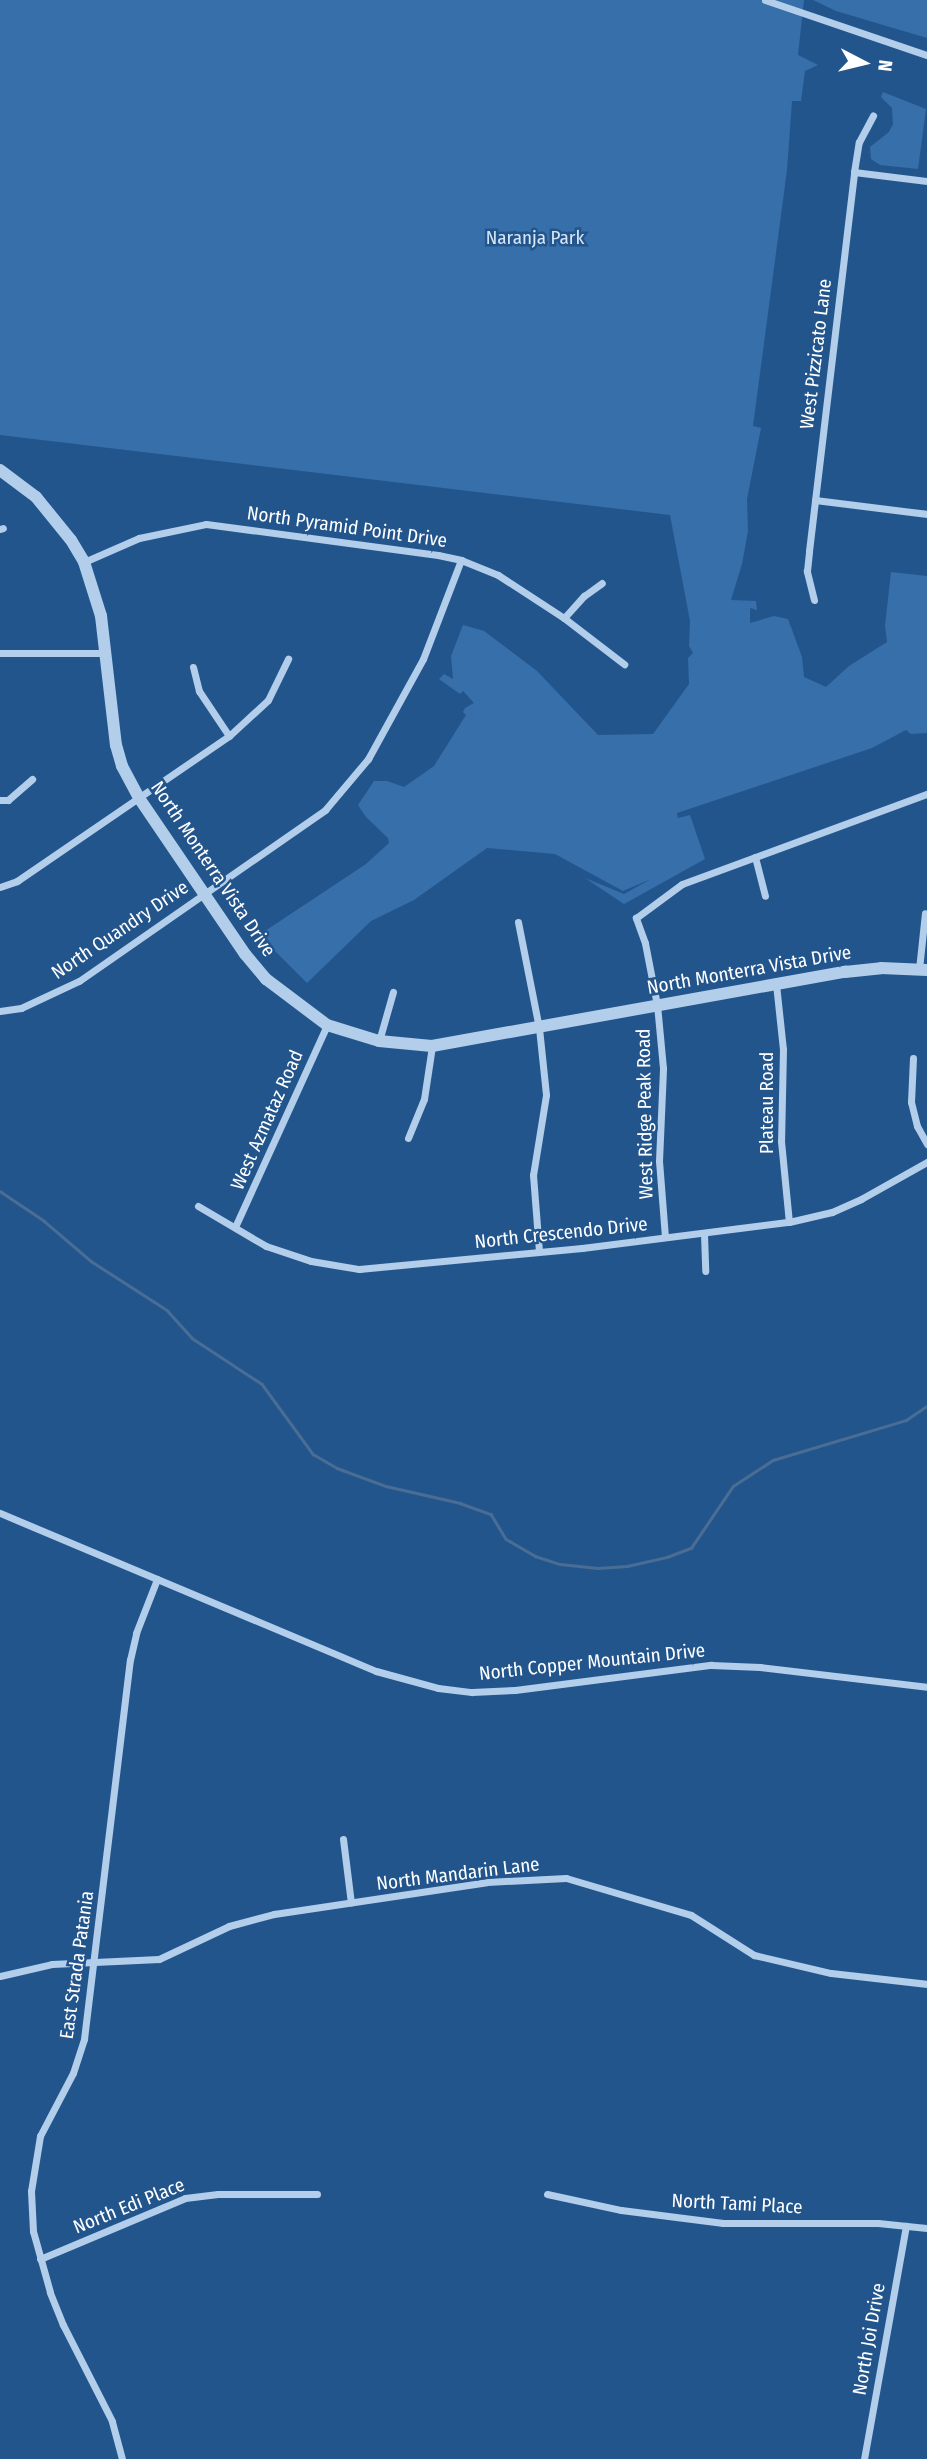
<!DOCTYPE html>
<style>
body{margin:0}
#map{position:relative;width:927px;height:2459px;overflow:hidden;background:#23558d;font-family:"Fira Sans Condensed",sans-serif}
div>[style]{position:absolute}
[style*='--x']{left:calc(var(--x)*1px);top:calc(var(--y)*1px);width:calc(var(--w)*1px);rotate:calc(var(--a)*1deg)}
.green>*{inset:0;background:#376faa}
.stream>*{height:2.5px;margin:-1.25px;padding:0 1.25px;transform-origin:1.25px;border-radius:1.25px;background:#4a6d95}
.minor>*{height:7px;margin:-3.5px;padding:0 3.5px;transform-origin:3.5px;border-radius:3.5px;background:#b2ceeb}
.tertiary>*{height:12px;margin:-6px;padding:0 6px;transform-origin:6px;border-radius:6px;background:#b2ceeb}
span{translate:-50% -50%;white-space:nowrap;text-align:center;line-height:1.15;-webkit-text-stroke:5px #23558d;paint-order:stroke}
.park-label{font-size:19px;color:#d7e7f8}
.street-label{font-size:19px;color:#fff}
.north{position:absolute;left:829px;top:28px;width:70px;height:70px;-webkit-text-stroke:5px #23558d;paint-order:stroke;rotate:97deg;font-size:19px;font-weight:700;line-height:28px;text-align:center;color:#fff}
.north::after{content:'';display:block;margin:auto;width:24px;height:32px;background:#fff;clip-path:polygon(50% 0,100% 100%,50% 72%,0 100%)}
</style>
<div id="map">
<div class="green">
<i style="clip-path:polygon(0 0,804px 0,798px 55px,818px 65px,805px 71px,801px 101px,792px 101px,787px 170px,753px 426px,761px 428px,747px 499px,748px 531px,742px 564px,731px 600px,756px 601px,757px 610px,750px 608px,750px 623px,774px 616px,788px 619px,802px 657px,804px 677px,826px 687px,849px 666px,887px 642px,885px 626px,891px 572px,927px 576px,927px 733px,911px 734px,906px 730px,872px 748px,677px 813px,678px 818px,690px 815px,705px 859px,624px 904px,585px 878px,624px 894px,651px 879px,623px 891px,555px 854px,487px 848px,414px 900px,371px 921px,307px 983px,259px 935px,366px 864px,389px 843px,388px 838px,366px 817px,358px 805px,374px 781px,387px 781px,404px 787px,434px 766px,466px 715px,463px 712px,465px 708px,474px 703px,463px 691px,460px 694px,439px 679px,444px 674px,453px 679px,451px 656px,463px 625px,484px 631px,537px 671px,598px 735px,653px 734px,689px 684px,688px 658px,693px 653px,689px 646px,690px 621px,670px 515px,0 435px)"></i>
<i style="clip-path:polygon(813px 0,927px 0,927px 38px,836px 11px)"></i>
<i style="clip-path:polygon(883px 92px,926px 109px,918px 169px,880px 165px,871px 159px,870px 147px,889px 132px,893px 124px,892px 108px,881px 97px)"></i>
</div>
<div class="stream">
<i style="--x:0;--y:1191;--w:52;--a:34"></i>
<i style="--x:43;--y:1220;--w:63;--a:40.5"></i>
<i style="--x:91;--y:1261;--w:90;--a:32.8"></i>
<i style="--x:167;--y:1310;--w:38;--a:48"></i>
<i style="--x:192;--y:1338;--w:84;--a:33.3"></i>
<i style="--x:262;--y:1384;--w:87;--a:53.9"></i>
<i style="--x:313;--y:1454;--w:28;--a:30"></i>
<i style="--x:337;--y:1468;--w:52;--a:20.2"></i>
<i style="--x:386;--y:1486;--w:76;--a:12.9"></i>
<i style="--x:460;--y:1503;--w:33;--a:20"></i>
<i style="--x:491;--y:1514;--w:29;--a:59"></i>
<i style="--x:506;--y:1539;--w:34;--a:30"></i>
<i style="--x:535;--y:1556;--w:26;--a:18"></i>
<i style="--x:560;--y:1564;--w:38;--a:6"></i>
<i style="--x:598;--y:1568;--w:29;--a:-4"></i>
<i style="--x:627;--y:1566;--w:41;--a:-12.7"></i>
<i style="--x:667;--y:1557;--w:26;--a:-21"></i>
<i style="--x:691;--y:1548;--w:75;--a:-55.9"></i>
<i style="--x:733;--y:1486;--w:48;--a:-33"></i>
<i style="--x:773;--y:1460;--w:139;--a:-16.7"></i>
<i style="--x:906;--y:1420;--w:25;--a:-34"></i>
</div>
<div class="minor">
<i style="--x:765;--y:0;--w:171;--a:18.8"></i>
<i style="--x:854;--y:172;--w:74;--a:7"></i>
<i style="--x:815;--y:500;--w:113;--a:7.1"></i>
<i style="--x:0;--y:529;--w:3;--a:-18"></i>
<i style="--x:84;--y:562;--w:60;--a:-23.6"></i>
<i style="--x:139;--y:538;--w:68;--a:-11.8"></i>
<i style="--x:206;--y:524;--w:234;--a:7.6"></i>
<i style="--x:438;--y:555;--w:24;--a:12"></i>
<i style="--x:461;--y:560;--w:40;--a:22"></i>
<i style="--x:498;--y:575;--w:79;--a:33.1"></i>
<i style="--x:564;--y:618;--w:76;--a:37.5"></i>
<i style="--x:814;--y:600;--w:30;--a:-104"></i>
<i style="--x:807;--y:571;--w:20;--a:-84"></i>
<i style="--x:809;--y:551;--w:382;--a:-83.2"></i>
<i style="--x:854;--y:172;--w:30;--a:-81"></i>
<i style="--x:859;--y:142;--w:30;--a:-62"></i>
<i style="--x:564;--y:618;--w:30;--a:-48"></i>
<i style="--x:584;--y:596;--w:22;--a:-36"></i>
<i style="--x:0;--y:653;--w:106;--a:0"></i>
<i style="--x:193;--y:667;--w:25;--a:76"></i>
<i style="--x:199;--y:691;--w:54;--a:56.3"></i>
<i style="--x:0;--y:800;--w:8;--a:0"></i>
<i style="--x:8;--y:800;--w:32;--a:-41"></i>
<i style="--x:755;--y:857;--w:40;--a:75.6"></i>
<i style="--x:0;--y:887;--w:18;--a:-19"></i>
<i style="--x:17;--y:881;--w:257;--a:-34.4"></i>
<i style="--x:229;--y:736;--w:53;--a:-42.7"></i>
<i style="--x:268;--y:700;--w:46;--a:-64"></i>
<i style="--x:518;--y:922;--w:108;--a:78.8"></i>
<i style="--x:539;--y:1028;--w:67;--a:84"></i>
<i style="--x:546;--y:1095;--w:81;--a:99.2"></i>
<i style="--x:533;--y:1175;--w:76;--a:85.5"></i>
<i style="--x:919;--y:969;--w:56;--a:-83.9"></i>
<i style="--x:776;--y:984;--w:65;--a:83.9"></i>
<i style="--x:783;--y:1049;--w:92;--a:91.2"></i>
<i style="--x:781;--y:1141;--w:81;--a:84.4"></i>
<i style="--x:0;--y:1011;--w:21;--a:-8"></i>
<i style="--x:21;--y:1008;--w:64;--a:-25"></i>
<i style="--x:79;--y:981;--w:300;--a:-34.8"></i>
<i style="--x:325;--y:810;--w:67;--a:-49.9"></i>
<i style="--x:368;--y:759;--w:114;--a:-61.2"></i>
<i style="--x:423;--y:659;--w:106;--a:-69"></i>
<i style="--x:379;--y:1041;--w:51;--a:-74.1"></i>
<i style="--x:913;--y:1058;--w:44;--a:92.6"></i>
<i style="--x:911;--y:1102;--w:25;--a:76"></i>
<i style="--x:917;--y:1126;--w:21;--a:61"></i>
<i style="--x:408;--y:1138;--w:42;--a:-67.7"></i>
<i style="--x:424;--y:1099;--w:54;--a:-81.4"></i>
<i style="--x:198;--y:1206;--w:79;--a:30.5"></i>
<i style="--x:266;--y:1246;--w:47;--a:18.4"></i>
<i style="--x:311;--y:1261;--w:49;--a:9.5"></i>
<i style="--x:359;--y:1269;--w:224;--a:-5.4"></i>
<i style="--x:582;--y:1248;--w:209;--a:-7.2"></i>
<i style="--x:789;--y:1222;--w:44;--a:-13.1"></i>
<i style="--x:832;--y:1212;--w:32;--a:-24"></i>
<i style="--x:861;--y:1199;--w:76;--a:-29.3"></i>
<i style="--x:235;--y:1227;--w:222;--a:-65.5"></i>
<i style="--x:704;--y:1234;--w:37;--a:88"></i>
<i style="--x:665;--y:1237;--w:76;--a:-94.5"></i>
<i style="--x:659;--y:1161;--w:93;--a:-87.5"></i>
<i style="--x:663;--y:1068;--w:63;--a:-95.4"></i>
<i style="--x:657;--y:1005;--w:63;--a:-101"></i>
<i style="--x:645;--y:943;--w:27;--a:-110"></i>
<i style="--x:636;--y:918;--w:57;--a:-36.5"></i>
<i style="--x:682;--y:884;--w:261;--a:-20.2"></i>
<i style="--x:0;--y:1513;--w:408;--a:22.8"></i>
<i style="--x:376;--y:1671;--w:64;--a:15.3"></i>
<i style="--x:438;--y:1688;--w:34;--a:7"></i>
<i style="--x:472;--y:1692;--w:43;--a:-2.7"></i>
<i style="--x:515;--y:1690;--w:198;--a:-7.3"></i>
<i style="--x:711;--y:1665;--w:49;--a:2.3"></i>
<i style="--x:760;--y:1667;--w:168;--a:6.8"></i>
<i style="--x:343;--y:1839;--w:64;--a:82.9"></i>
<i style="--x:0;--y:1976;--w:53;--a:-13"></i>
<i style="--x:52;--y:1964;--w:107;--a:-2.7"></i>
<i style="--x:159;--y:1959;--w:77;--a:-25.2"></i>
<i style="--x:229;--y:1926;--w:47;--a:-14.9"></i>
<i style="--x:274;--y:1914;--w:215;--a:-8.5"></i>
<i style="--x:487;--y:1882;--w:79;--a:-2.9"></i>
<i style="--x:566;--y:1878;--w:130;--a:16.5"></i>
<i style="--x:691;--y:1915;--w:75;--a:32.4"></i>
<i style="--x:754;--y:1955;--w:79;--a:13.2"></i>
<i style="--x:831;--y:1973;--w:97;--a:6.5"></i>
<i style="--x:547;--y:2194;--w:76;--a:12.2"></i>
<i style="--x:621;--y:2210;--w:103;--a:7.3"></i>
<i style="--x:723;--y:2223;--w:155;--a:0"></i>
<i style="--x:878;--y:2223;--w:49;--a:5.8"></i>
<i style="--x:40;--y:2259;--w:157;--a:-22.8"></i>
<i style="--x:185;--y:2198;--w:33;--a:-7"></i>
<i style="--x:218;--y:2194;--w:99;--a:0"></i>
<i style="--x:122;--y:2459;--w:39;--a:-105"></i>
<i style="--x:112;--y:2421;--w:108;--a:-117"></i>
<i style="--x:63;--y:2325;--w:35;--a:-112"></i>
<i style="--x:50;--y:2292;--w:63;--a:-105.6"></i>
<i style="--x:33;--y:2231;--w:40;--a:-92.9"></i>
<i style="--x:31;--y:2191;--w:56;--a:-80.7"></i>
<i style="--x:40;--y:2136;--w:71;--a:-62.4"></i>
<i style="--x:73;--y:2073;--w:36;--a:-72"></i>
<i style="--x:84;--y:2039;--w:382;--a:-83.1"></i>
<i style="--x:130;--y:1660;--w:28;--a:-77"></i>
<i style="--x:136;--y:1633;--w:58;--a:-68.7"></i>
<i style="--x:864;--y:2459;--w:237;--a:-79.8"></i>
</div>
<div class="tertiary">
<i style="--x:0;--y:470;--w:45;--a:36.9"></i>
<i style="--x:36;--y:497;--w:55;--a:50.9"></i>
<i style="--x:71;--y:540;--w:26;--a:59"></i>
<i style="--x:84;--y:562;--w:57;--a:72.5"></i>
<i style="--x:101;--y:616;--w:130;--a:83.4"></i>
<i style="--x:116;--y:745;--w:22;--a:74"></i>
<i style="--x:122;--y:766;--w:36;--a:62"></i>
<i style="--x:139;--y:798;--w:189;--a:55.8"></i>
<i style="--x:245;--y:954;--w:33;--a:50"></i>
<i style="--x:266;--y:979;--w:76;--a:37"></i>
<i style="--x:327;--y:1025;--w:54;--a:17.1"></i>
<i style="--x:379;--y:1041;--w:53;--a:5.4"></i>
<i style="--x:432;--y:1046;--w:420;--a:-10.2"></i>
<i style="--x:845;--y:972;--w:36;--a:-6"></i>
<i style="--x:881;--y:968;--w:46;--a:2.5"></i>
</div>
<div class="park-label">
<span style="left:535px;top:238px">Naranja Park</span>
</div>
<div class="street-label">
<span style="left:816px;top:354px;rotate:-83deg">West Pizzicato Lane</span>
<span style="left:347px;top:527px;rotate:8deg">North Pyramid Point Drive</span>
<span style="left:213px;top:869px;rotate:56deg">North Monterra Vista Drive</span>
<span style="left:120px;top:930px;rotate:-34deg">North Quandry Drive</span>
<span style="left:749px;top:970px;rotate:-10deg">North Monterra Vista Drive</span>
<span style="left:767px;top:1103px;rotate:-90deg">Plateau Road</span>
<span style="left:645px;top:1114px;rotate:-91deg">West Ridge Peak Road</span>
<span style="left:267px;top:1120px;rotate:-66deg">West Azmataz Road</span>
<span style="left:561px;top:1233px;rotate:-6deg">North Crescendo Drive</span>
<span style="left:592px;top:1662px;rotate:-6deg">North Copper Mountain Drive</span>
<span style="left:458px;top:1874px;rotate:-7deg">North Mandarin Lane</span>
<span style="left:77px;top:1965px;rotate:-82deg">East Strada Patania</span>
<span style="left:737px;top:2204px;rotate:3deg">North Tami Place</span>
<span style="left:129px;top:2206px;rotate:-22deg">North Edi Place</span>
<span style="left:869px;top:2339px;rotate:-80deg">North Joi Drive</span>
</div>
<div class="north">N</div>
</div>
